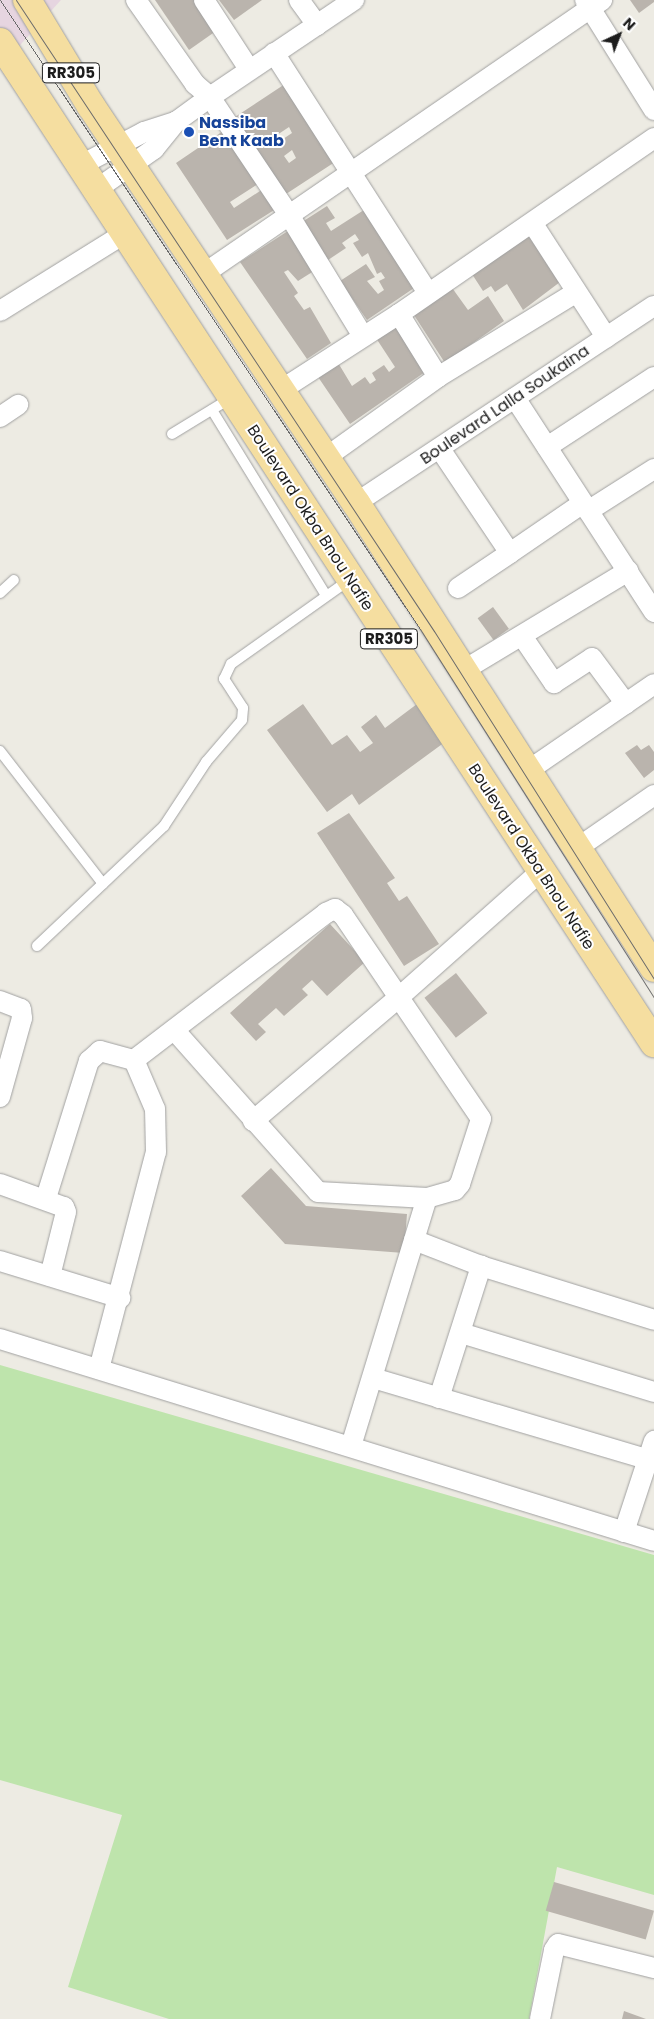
<!DOCTYPE html>
<style>
body{margin:0}
#map{position:relative;width:654px;height:2019px;overflow:hidden;background:#edebe3;font-family:Poppins,sans-serif}
div>[style]{position:absolute}
[style*='--x']{left:calc(var(--x)*1px);top:calc(var(--y)*1px);width:calc(var(--w)*1px);rotate:calc(var(--a)*1deg)}
.industrial>*{inset:0;background:#e6d5e0}
.grass>*{inset:0;background:#bee4ac}
.building>*{inset:0;background:#bab4ad;transform-origin:0 0}
.roads{filter:drop-shadow(0 0 1px #a1a1a1) drop-shadow(0 0 1px #a1a1a1)}
.lane>*{height:10px;margin:-5px;padding:0 5px;transform-origin:5px;border-radius:5px;background:#fff}
.street>*{height:20px;margin:-10px;padding:0 10px;transform-origin:10px;border-radius:10px;background:#fff}
.primary>*{height:28px;margin:-14px;padding:0 14px;transform-origin:14px;border-radius:14px;background:#f5dea0}
.tram>*{height:1px;margin:-0.5px;padding:0 0.5px;transform-origin:0.5px;border-radius:0.5px;background:#6b6b6b}
.dots>*{width:14px;height:14px;translate:-50% -50%;box-sizing:border-box;border:2px solid #fff;border-radius:50%}
span{translate:-50% -50%;white-space:nowrap;text-align:center;line-height:1.15;-webkit-text-stroke:4px #fff;paint-order:stroke}
.shield-label span{padding:1px 4px;background:#fff;border:1px solid;border-radius:4px;-webkit-text-stroke-width:0}
.shield-label{font-size:15px;color:#1d1d1d;font-weight:700}
.transit-label{font-size:16px;color:#164399;font-weight:700}
.left{translate:0 -50%;text-align:left}
.street-label{font-size:16px;color:#1d1d1d}
.north{position:absolute;left:594px;top:10px;width:50px;height:50px;-webkit-text-stroke:4px #fff;paint-order:stroke;rotate:43deg;font-size:14px;font-weight:700;line-height:20px;text-align:center;color:#1d1d1d}
.north::after{content:'';display:block;margin:auto;width:18px;height:22px;background:#1d1d1d;clip-path:polygon(50% 0,100% 100%,50% 72%,0 100%)}
</style>
<div id="map">
<div class="industrial">
<i style="clip-path:polygon(0 0,61px 0,1px 66px,0 65px)"></i>
</div>
<div class="grass">
<i style="clip-path:polygon(0 1365px,654px 1555px,654px 1895px,557px 1867px,529px 2019px,169px 2019px,68px 1987px,122px 1815px,0 1780px)"></i>
</div>
<div class="building">
<i style="clip-path:polygon(155px 0,194px 0,216px 31px,189px 50px)"></i>
<i style="clip-path:polygon(219px 0,262px 0,234px 20px)"></i>
<i style="clip-path:polygon(630px 0,654px 0,654px 2px,639px 13px)"></i>
<i style="clip-path:polygon(evenodd,285px 84px,338px 160px,286px 194px,235px 117px,285px 84px,289px 127px,292px 133px,277px 143px,274px 137px,289px 127px,285px 84px,292px 150px,296px 158px,289px 163px,284px 156px,292px 150px)"></i>
<i style="clip-path:polygon(226px 129px,261px 182px,230px 202px,234px 208px,266px 187px,279px 207px,227px 240px,176px 163px)"></i>
<i style="clip-path:polygon(327px 206px,335px 218px,326px 223px,331px 231px,367px 208px,417px 286px,367px 320px,340px 281px,366px 264px,375px 277px,367px 281px,378px 294px,384px 290px,379px 281px,385px 278px,381px 272px,377px 274px,368px 253px,362px 257px,353px 243px,359px 240px,355px 234px,342px 243px,346px 248px,328px 260px,302px 222px)"></i>
<i style="clip-path:polygon(291px 229px,317px 269px,298px 281px,288px 270px,284px 272px,298px 293px,294px 296px,304px 310px,310px 307px,331px 343px,307px 359px,240px 262px)"></i>
<i style="clip-path:polygon(528px 233px,560px 282px,523px 310px,507px 284px,495px 292px,491px 286px,483px 291px,470px 271px)"></i>
<i style="clip-path:polygon(450px 285px,468px 310px,488px 296px,504px 321px,445px 363px,412px 312px)"></i>
<i style="clip-path:polygon(395px 321px,425px 372px,350px 424px,316px 374px,337px 361px,352px 386px,365px 377px,370px 384px,376px 380px,372px 373px,384px 365px,389px 372px,395px 367px,374px 335px)"></i>
<i style="left:493px;top:607px;width:27px;height:19px;rotate:54deg"></i>
<i style="clip-path:polygon(303px 704px,332px 745px,347px 735px,360px 752px,373px 743px,361px 727px,376px 715px,385px 728px,417px 704px,445px 742px,359px 805px,352px 794px,327px 812px,267px 730px)"></i>
<i style="clip-path:polygon(637px 745px,641px 750px,649px 745px,654px 752px,654px 770px,644px 778px,625px 753px)"></i>
<i style="clip-path:polygon(349px 813px,395px 878px,387px 883px,399px 901px,407px 896px,439px 944px,404px 966px,317px 833px)"></i>
<i style="clip-path:polygon(330px 924px,365px 962px,327px 996px,312px 980px,302px 989px,308px 995px,284px 1016px,276px 1008px,258px 1024px,266px 1032px,256px 1041px,230px 1013px)"></i>
<i style="left:456px;top:973px;width:51px;height:40px;rotate:52deg"></i>
<i style="clip-path:polygon(271px 1168px,306px 1206px,407px 1214px,404px 1253px,285px 1244px,241px 1196px)"></i>
<i style="left:554px;top:1882px;width:104px;height:30px;rotate:16deg"></i>
<i style="clip-path:polygon(624px 2011px,646px 2019px,622px 2019px)"></i>
</div>
<div class="roads">
<div class="lane">
<i style="--x:212;--y:410;--w:217;--a:58.4"></i>
<i style="--x:172;--y:434;--w:69;--a:-31.4"></i>
<i style="--x:0;--y:593;--w:19;--a:-43"></i>
<i style="--x:0;--y:751;--w:168;--a:52.2"></i>
<i style="--x:37;--y:946;--w:175;--a:-43.4"></i>
<i style="--x:164;--y:826;--w:77;--a:-56.7"></i>
<i style="--x:206;--y:762;--w:55;--a:-49.4"></i>
<i style="--x:242;--y:720;--w:12;--a:-85"></i>
<i style="--x:243;--y:708;--w:35;--a:-123"></i>
<i style="--x:224;--y:679;--w:17;--a:-65"></i>
<i style="--x:231;--y:664;--w:145;--a:-35.4"></i>
</div>
<div class="street">
<i style="--x:136;--y:0;--w:103;--a:54.9"></i>
<i style="--x:195;--y:84;--w:20;--a:41"></i>
<i style="--x:210;--y:97;--w:142;--a:56.2"></i>
<i style="--x:289;--y:215;--w:142;--a:58.6"></i>
<i style="--x:204;--y:0;--w:82;--a:56.9"></i>
<i style="--x:299;--y:0;--w:31;--a:54"></i>
<i style="--x:585;--y:0;--w:130;--a:57.9"></i>
<i style="--x:274;--y:53;--w:285;--a:57.3"></i>
<i style="--x:81;--y:165;--w:71;--a:-27.6"></i>
<i style="--x:144;--y:132;--w:35;--a:-18"></i>
<i style="--x:97;--y:189;--w:70;--a:-35.1"></i>
<i style="--x:154;--y:149;--w:36;--a:-51"></i>
<i style="--x:177;--y:121;--w:41;--a:-36"></i>
<i style="--x:210;--y:97;--w:174;--a:-34"></i>
<i style="--x:533;--y:224;--w:135;--a:57.1"></i>
<i style="--x:205;--y:273;--w:482;--a:-34.5"></i>
<i style="--x:0;--y:311;--w:150;--a:-31.9"></i>
<i style="--x:399;--y:314;--w:74;--a:58.2"></i>
<i style="--x:281;--y:390;--w:140;--a:-32.8"></i>
<i style="--x:399;--y:314;--w:310;--a:-34.6"></i>
<i style="--x:515;--y:398;--w:255;--a:57"></i>
<i style="--x:0;--y:417;--w:22;--a:-34"></i>
<i style="--x:547;--y:447;--w:128;--a:-33.2"></i>
<i style="--x:440;--y:449;--w:125;--a:56.1"></i>
<i style="--x:510;--y:553;--w:88;--a:-34.4"></i>
<i style="--x:325;--y:458;--w:139;--a:-35.6"></i>
<i style="--x:438;--y:377;--w:161;--a:-31.5"></i>
<i style="--x:356;--y:503;--w:357;--a:-33.5"></i>
<i style="--x:588;--y:511;--w:78;--a:-32.5"></i>
<i style="--x:458;--y:588;--w:63;--a:-33.9"></i>
<i style="--x:522;--y:636;--w:57;--a:55.8"></i>
<i style="--x:554;--y:683;--w:45;--a:-33.3"></i>
<i style="--x:592;--y:658;--w:57;--a:53.5"></i>
<i style="--x:464;--y:670;--w:192;--a:-31.1"></i>
<i style="--x:526;--y:772;--w:155;--a:-34.5"></i>
<i style="--x:576;--y:849;--w:95;--a:-34.7"></i>
<i style="--x:0;--y:1001;--w:22;--a:21"></i>
<i style="--x:21;--y:1009;--w:9;--a:84"></i>
<i style="--x:22;--y:1018;--w:82;--a:105.6"></i>
<i style="--x:134;--y:1060;--w:242;--a:-37.4"></i>
<i style="--x:326;--y:913;--w:10;--a:-24"></i>
<i style="--x:335;--y:909;--w:10;--a:37"></i>
<i style="--x:343;--y:915;--w:246;--a:55.9"></i>
<i style="--x:481;--y:1119;--w:68;--a:107.9"></i>
<i style="--x:460;--y:1184;--w:8;--a:130"></i>
<i style="--x:455;--y:1190;--w:29;--a:164"></i>
<i style="--x:427;--y:1198;--w:109;--a:-176.8"></i>
<i style="--x:318;--y:1192;--w:217;--a:-131.6"></i>
<i style="--x:253;--y:1121;--w:189;--a:-40.3"></i>
<i style="--x:397;--y:999;--w:191;--a:-41.6"></i>
<i style="--x:0;--y:1184;--w:68;--a:19.8"></i>
<i style="--x:64;--y:1207;--w:5;--a:68"></i>
<i style="--x:66;--y:1212;--w:66;--a:104"></i>
<i style="--x:46;--y:1198;--w:144;--a:-72.6"></i>
<i style="--x:89;--y:1061;--w:15;--a:-42"></i>
<i style="--x:100;--y:1051;--w:35;--a:15"></i>
<i style="--x:414;--y:1240;--w:72;--a:21.2"></i>
<i style="--x:481;--y:1266;--w:181;--a:17.3"></i>
<i style="--x:0;--y:1261;--w:126;--a:17.1"></i>
<i style="--x:461;--y:1333;--w:202;--a:17"></i>
<i style="--x:0;--y:1339;--w:684;--a:17.16"></i>
<i style="--x:99;--y:1369;--w:224;--a:-75.3"></i>
<i style="--x:156;--y:1152;--w:43;--a:-91.3"></i>
<i style="--x:155;--y:1109;--w:53;--a:-113.2"></i>
<i style="--x:373;--y:1378;--w:293;--a:16.5"></i>
<i style="--x:439;--y:1398;--w:139;--a:-72.3"></i>
<i style="--x:351;--y:1446;--w:259;--a:-73"></i>
<i style="--x:624;--y:1532;--w:96;--a:-71.8"></i>
<i style="--x:540;--y:2019;--w:70;--a:-78.5"></i>
<i style="--x:554;--y:1950;--w:7;--a:-56"></i>
<i style="--x:558;--y:1944;--w:99;--a:14"></i>
</div>
<div class="primary">
<i style="--x:27;--y:0;--w:124;--a:58.9"></i>
<i style="--x:91;--y:106;--w:477;--a:56.3"></i>
<i style="--x:356;--y:503;--w:552;--a:57.35"></i>
<i style="--x:0;--y:42;--w:1196;--a:56.84"></i>
</div>
</div>
<div class="tram">
<i style="--x:0;--y:0;--w:756;--a:56.27"></i>
<i style="--x:420;--y:629;--w:437;--a:57.6"></i>
<i style="--x:16;--y:0;--w:757;--a:56.48"></i>
<i style="--x:434;--y:631;--w:412;--a:57.7"></i>
</div>
<div class="dots">
<i style="left:189px;top:132px;background:#1a4fb4"></i>
</div>
<div class="shield-label">
<span style="left:71px;top:73px">RR305</span>
<span style="left:389px;top:639px">RR305</span>
</div>
<div class="transit-label">
<span class="left" style="left:199px;top:132px">Nassiba<br>Bent Kaab</span>
</div>
<div class="street-label">
<span style="left:505px;top:405px;rotate:-34deg">Boulevard Lalla Soukaina</span>
<span style="left:310px;top:518px;rotate:57deg">Boulevard Okba Bnou Nafie</span>
<span style="left:531px;top:857px;rotate:57deg">Boulevard Okba Bnou Nafie</span>
</div>
<div class="north">N</div>
</div>
